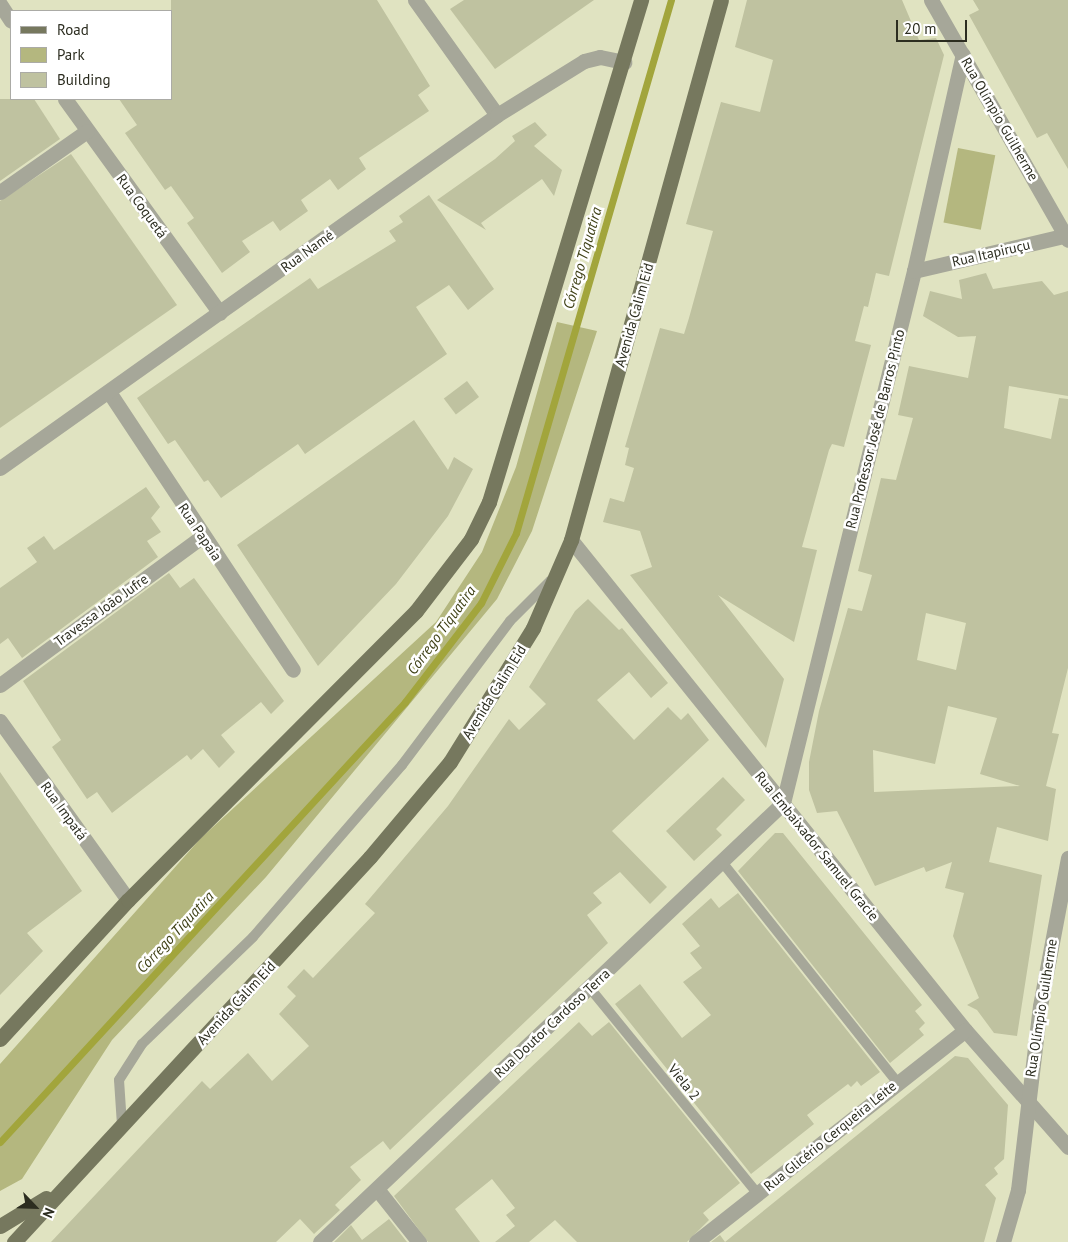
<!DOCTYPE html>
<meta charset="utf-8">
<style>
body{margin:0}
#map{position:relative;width:1068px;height:1242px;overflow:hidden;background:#e0e3c1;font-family:"PT Sans",sans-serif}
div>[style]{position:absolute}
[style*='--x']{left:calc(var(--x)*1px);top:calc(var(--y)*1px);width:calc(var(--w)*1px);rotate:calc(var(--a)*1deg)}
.green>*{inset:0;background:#b4b77f;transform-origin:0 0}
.stream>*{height:7px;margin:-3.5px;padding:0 3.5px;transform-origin:3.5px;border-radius:3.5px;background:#a2a53c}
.building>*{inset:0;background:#bfc2a0;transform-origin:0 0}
.lane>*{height:10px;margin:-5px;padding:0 5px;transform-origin:5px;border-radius:5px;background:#a6a799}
.street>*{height:15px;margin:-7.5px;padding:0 7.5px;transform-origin:7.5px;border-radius:7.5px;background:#a6a799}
.primary>*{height:15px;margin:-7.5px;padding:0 7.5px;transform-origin:7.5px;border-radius:7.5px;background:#76785e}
span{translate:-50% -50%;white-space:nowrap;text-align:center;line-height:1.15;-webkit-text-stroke:5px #fff;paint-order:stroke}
.street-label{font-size:14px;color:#2c2d20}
.water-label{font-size:15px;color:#3f4116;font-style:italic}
.legend{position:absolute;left:10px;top:10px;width:162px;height:90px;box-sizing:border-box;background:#fff;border:1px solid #ababa6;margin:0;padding:6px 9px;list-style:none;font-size:15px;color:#2c2d20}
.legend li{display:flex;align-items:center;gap:10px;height:25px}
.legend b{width:25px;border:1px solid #ababa6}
.north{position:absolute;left:10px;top:1182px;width:50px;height:50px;-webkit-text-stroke:4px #fff;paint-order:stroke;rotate:114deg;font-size:14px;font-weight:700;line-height:20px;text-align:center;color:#2c2d20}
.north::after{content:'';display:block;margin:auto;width:18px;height:22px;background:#2c2d20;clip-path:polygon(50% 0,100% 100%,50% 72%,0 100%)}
.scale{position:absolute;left:896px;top:20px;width:71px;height:22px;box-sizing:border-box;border:2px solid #2c2d20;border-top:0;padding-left:6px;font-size:15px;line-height:18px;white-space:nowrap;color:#2c2d20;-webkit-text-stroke:4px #fff;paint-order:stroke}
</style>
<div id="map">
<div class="green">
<i style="left:958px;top:148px;width:38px;height:76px;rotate:11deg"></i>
<i style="clip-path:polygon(557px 322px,597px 331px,532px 531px,497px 599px,266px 877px,112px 1040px,22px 1179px,0 1191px,0 1064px,201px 838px,436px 622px,482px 552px,516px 467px)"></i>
</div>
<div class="stream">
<i style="--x:0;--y:1142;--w:598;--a:-47.37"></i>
<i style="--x:405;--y:702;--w:125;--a:-52.5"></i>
<i style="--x:481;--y:603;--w:78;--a:-63.4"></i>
<i style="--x:516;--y:533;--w:555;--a:-73.79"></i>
</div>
<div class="building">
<i style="clip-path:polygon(171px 0,377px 0,430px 86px,418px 95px,429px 111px,359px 158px,366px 169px,338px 190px,330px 179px,301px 200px,308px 211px,280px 231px,273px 221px,242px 241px,250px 252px,222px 273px,187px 223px,194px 218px,171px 186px,165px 190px,125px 133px,137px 125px,119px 99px,171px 99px)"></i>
<i style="clip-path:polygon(464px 0,594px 0,495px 69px,450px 9px)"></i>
<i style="clip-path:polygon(747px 0,902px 0,919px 40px,936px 38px,944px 55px,889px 276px,876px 273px,868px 307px,864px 306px,855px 341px,871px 345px,844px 447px,832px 444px,829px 450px,802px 547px,817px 550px,794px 642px,718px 595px,784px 679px,766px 748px,630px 575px,652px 567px,640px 531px,603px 522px,610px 498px,624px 502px,634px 468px,625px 465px,629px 448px,625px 447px,660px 328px,684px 334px,689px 318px,713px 231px,686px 224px,721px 102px,760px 112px,773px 60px,735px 47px)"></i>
<i style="clip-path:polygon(973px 0,1068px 0,1068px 169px,1047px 133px,1037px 138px,969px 15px,979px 10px)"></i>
<i style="clip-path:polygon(0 99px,34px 99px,60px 139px,0 181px)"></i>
<i style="clip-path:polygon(535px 122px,547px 135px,534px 146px,562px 170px,554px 196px,542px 179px,481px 223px,486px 230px,437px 200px,495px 159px,515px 141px,512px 136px)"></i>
<i style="clip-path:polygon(71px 154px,177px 305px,0 428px,0 201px)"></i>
<i style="clip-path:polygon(429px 195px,494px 289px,468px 310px,449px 285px,416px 307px,447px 354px,305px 454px,298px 444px,221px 498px,208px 480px,204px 482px,175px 440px,168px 444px,137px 398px,310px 278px,318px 289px,396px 241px,389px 231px,403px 222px,399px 216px)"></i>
<i style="clip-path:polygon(evenodd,986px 273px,993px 289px,1042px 281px,1054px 295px,1068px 291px,1068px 396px,1009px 386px,1004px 428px,1051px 439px,1059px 398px,1068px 399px,1068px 668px,1052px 733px,1059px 734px,1046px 786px,1056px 789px,1048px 841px,997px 827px,989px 862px,1042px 875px,1017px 1036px,994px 1033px,977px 1010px,967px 1005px,979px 998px,953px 936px,964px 893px,945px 888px,952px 862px,926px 872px,924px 867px,875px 886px,837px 811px,817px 813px,809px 790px,809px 762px,819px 711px,848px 608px,862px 611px,872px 575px,858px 571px,881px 478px,896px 480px,913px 418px,898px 415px,909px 366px,968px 378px,976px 336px,958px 337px,923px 316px,930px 291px,962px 299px,959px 280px,986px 273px,926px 613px,966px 623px,956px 670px,917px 660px,926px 613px,986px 273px,948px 706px,997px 718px,980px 774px,1020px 786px,874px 792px,873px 750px,935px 764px,948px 706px)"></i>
<i style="left:467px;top:381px;width:20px;height:29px;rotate:53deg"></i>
<i style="clip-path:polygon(414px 420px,448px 470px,454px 457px,473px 469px,448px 516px,396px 584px,318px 666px,237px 545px)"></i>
<i style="clip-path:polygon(146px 487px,160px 507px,151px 518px,161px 532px,147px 541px,158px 557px,22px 658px,8px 638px,0 644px,0 588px,37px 562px,27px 548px,44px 536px,54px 550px)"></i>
<i style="clip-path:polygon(169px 573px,180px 588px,194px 578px,284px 701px,271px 714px,261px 702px,221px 735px,235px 752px,219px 768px,203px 749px,191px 760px,187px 755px,112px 813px,97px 792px,87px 799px,64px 765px,52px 747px,61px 740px,23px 681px)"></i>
<i style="clip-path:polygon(588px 599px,619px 630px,622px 628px,668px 683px,651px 698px,629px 672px,597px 700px,634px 740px,668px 707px,681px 720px,688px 713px,709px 740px,612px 831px,667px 887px,650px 904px,620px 872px,593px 893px,602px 903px,587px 915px,608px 943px,390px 1150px,383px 1141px,350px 1167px,361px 1180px,335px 1205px,340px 1210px,314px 1234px,300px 1219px,276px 1242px,51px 1242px,202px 1081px,210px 1089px,248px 1053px,272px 1081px,309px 1046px,279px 1014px,296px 996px,287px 987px,304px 969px,313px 978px,375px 913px,365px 904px,448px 806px,509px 719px,519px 730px,546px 704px,529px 687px,575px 611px)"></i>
<i style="clip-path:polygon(0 772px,82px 891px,27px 933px,43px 951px,0 995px)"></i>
<i style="clip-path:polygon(723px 777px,745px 800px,716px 829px,722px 835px,694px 861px,666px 831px)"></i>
<i style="clip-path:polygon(775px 833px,783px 833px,922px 1005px,915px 1011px,925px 1023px,919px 1029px,924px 1035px,890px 1063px,738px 871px)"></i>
<i style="clip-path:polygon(738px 893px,880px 1072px,861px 1086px,857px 1081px,851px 1087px,848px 1084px,807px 1115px,814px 1124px,751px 1174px,615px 1004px,640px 984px,682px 1038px,711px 1015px,683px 982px,702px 968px,690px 953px,700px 946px,682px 924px,711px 898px,719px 908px)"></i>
<i style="clip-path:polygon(579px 1022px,592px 1036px,609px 1022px,740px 1183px,703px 1213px,709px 1220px,687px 1242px,577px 1242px,555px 1220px,529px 1242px,495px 1242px,515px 1226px,506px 1215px,515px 1208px,492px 1179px,455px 1209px,480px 1242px,428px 1242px,394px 1196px)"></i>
<i style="clip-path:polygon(955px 1056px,968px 1058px,1008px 1105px,1004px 1159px,994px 1168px,998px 1174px,985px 1185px,996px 1198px,984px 1242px,711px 1242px,720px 1235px,725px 1242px)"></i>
<i style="clip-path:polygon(389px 1219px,407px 1242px,334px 1242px,351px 1225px,362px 1240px)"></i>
</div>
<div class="lane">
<i style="--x:722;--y:862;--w:281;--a:51.5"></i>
<i style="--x:589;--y:987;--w:267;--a:50.8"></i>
<i style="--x:122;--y:1125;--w:45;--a:-93.8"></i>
<i style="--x:119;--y:1080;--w:43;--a:-57.4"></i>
<i style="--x:142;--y:1044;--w:154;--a:-43.9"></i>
<i style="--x:253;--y:937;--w:228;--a:-49.1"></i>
<i style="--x:402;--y:765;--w:180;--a:-53.1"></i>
<i style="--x:510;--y:621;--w:57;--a:-45"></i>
</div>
<div class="street">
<i style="--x:415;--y:0;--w:141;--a:54.5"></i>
<i style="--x:931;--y:0;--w:276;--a:60.3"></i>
<i style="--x:0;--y:4;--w:20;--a:57"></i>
<i style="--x:65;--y:99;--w:264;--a:54.1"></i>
<i style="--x:0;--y:192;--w:106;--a:-35"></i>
<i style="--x:914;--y:271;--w:158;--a:-13.2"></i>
<i style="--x:109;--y:392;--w:333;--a:56.5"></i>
<i style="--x:0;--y:468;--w:610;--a:-35.38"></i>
<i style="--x:497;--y:115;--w:102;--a:-31.8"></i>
<i style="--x:584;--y:61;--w:16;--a:-14"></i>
<i style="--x:600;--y:57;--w:25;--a:12"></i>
<i style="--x:571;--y:540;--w:629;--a:51.2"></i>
<i style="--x:965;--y:1030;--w:156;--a:48.6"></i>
<i style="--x:0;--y:685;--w:252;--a:-36.3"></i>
<i style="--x:0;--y:721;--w:220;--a:54.4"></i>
<i style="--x:377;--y:1189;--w:68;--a:51.6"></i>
<i style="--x:320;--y:1242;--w:638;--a:-43.48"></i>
<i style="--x:783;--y:803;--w:548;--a:-76.17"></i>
<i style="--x:914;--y:271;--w:222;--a:-77.3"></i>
<i style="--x:696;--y:1242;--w:342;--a:-38.2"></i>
<i style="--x:1003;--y:1242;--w:54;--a:-73.9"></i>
<i style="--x:1018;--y:1190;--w:185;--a:-83.2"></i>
<i style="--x:1040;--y:1006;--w:151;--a:-79.3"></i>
</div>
<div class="primary">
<i style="--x:0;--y:1039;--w:189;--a:-47.4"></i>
<i style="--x:128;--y:900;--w:408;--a:-45.1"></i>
<i style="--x:416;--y:611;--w:91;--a:-52.6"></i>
<i style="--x:471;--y:539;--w:41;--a:-64.1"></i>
<i style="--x:489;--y:502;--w:525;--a:-73.15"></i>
<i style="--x:0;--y:1226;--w:54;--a:-31.3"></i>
<i style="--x:14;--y:1242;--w:524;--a:-47.24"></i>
<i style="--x:370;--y:857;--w:124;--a:-49.9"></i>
<i style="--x:450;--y:762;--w:158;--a:-58.2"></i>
<i style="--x:533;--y:628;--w:96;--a:-66.6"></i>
<i style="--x:571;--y:540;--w:560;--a:-74.48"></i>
</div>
<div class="street-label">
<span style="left:1000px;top:119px;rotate:60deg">Rua Olímpio Guilherme</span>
<span style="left:142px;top:206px;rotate:54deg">Rua Coquetá</span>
<span style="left:307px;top:251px;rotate:-36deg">Rua Namé</span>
<span style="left:991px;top:253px;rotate:-13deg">Rua Itapiruçu</span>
<span style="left:634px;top:315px;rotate:-74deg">Avenida Calim Eid</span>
<span style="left:875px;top:429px;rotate:-76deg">Rua Professor José de Barros Pinto</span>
<span style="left:200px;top:532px;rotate:56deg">Rua Papaia</span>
<span style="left:101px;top:610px;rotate:-36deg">Travessa João Jufre</span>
<span style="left:494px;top:692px;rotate:-58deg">Avenida Calim Eid</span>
<span style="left:64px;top:811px;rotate:54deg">Rua Impatá</span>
<span style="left:817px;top:846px;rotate:51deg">Rua Embaixador Samuel Gracie</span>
<span style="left:236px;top:1003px;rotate:-47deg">Avenida Calim Eid</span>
<span style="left:1041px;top:1008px;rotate:-81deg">Rua Olímpio Guilherme</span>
<span style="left:552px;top:1023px;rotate:-43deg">Rua Doutor Cardoso Terra</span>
<span style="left:684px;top:1082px;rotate:51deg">Viela 2</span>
<span style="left:830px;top:1136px;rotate:-39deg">Rua Glicério Cerqueira Leite</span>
</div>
<div class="water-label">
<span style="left:582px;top:258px;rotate:-74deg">Córrego Tiquatira</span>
<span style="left:441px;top:630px;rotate:-54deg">Córrego Tiquatira</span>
<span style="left:175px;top:932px;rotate:-47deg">Córrego Tiquatira</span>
</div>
<ul class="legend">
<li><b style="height:6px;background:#76785e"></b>Road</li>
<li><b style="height:14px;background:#b4b77f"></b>Park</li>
<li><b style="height:14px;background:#bfc2a0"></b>Building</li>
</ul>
<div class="north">N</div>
<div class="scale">20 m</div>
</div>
